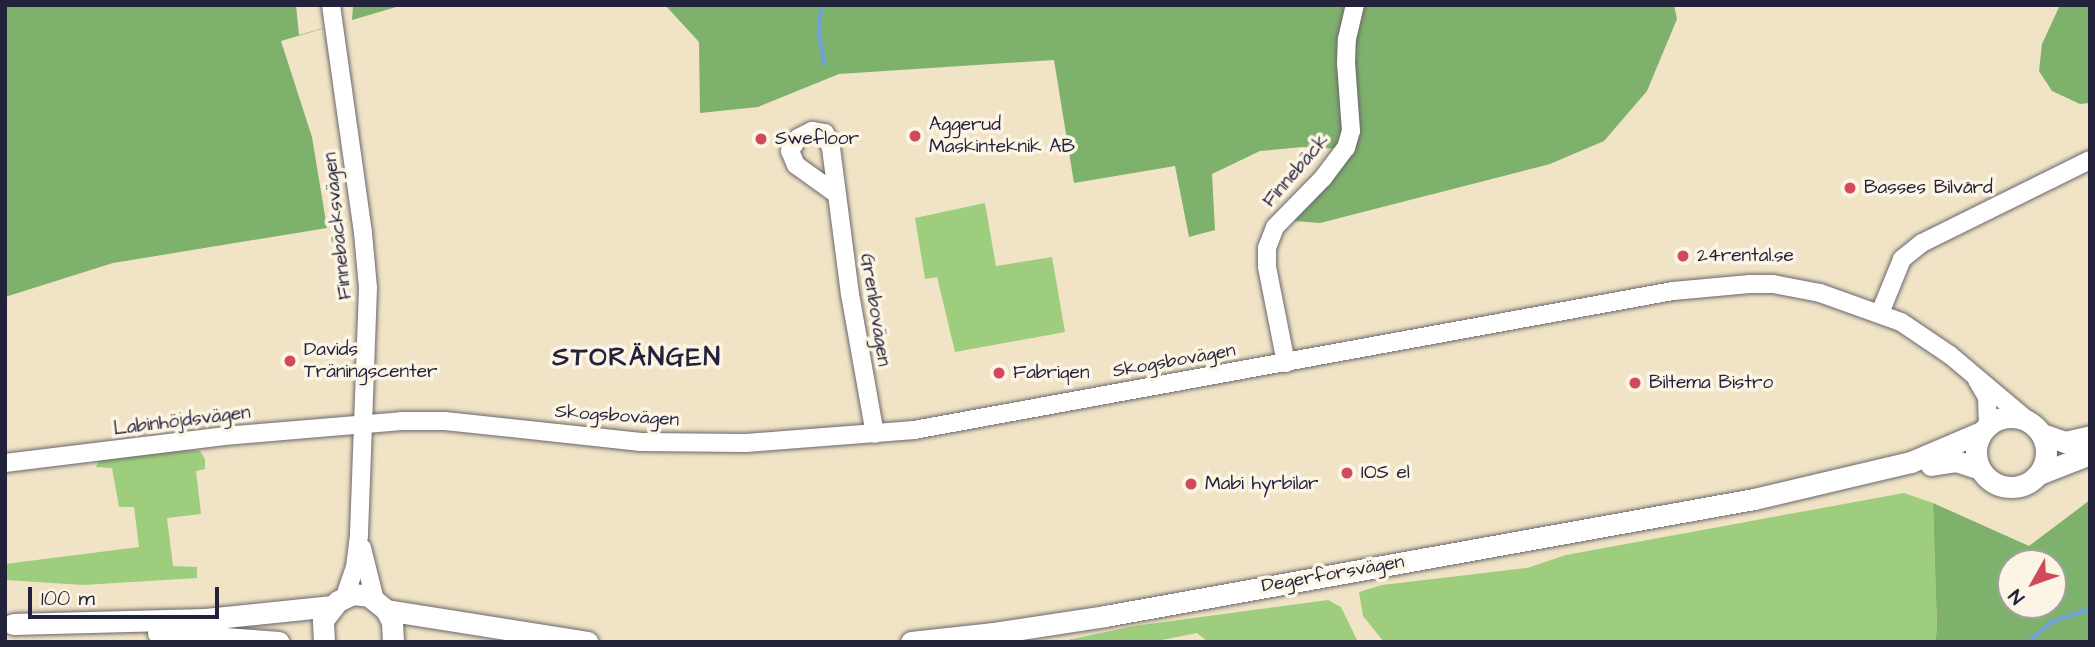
<!DOCTYPE html>
<meta charset="utf-8">
<style>
body{margin:0}
#map{position:relative;width:2095px;height:647px;overflow:hidden;background:#f1e4c6;font-family:"Architects Daughter",sans-serif}
div>[style]{position:absolute}
[style*='--x']{left:calc(var(--x)*1px);top:calc(var(--y)*1px);width:calc(var(--w)*1px);rotate:calc(var(--a)*1deg)}
.green>*{inset:0;background:#9ece7d}
.forest>*{inset:0;background:#7eb16c}
.stream>*{height:3.5px;margin:-1.75px;padding:0 1.75px;transform-origin:1.75px;border-radius:1.75px;background:#6da1d9}
.roads{filter:drop-shadow(0 0 2px #6a666c) drop-shadow(0 0 2px #6a666c)}
.minor>*{height:18px;margin:-9px;padding:0 9px;transform-origin:9px;border-radius:9px;background:#fff}
.major>*{height:21px;margin:-10.5px;padding:0 10.5px;transform-origin:10.5px;border-radius:10.5px;background:#fff}
.major>.ring{margin:-10.5px;padding:0;box-sizing:content-box;background:none;border:21px solid #fff;border-radius:50%}
.dots>*{width:19px;height:19px;translate:-50% -50%;box-sizing:border-box;border:4px solid #fcf5e5;border-radius:50%}
span{translate:-50% -50%;white-space:nowrap;text-align:center;line-height:1.15;-webkit-text-stroke:7px #fcf5e5;paint-order:stroke}
.poi-label{font-size:19px;color:#22223b}
.left{translate:0 -50%;text-align:left}
.street-label{font-size:19px;color:#22223b}
.district-label{font-size:26px;color:#22223b;font-weight:700;letter-spacing:2px}
.frame{position:absolute;inset:0;border:7px solid #22223b;pointer-events:none}
.north{position:absolute;left:1997px;top:549px;width:70px;height:70px;box-sizing:border-box;background:#fcf5e5;border:2px solid #a5a1a1;border-radius:50%;rotate:230deg;font-size:19px;font-weight:700;line-height:28px;text-align:center;color:#22223b}
.north::after{content:'';display:block;margin:auto;width:24px;height:32px;background:#d1495b;clip-path:polygon(50% 0,100% 100%,50% 72%,0 100%)}
.scale{position:absolute;left:28px;top:587px;width:191px;height:32px;box-sizing:border-box;border:4px solid #22223b;border-top:0;padding-left:9px;font-size:21px;line-height:24px;white-space:nowrap;color:#22223b;-webkit-text-stroke:5px #fcf5e5;paint-order:stroke}
</style>
<div id="map">
<div class="green">
<i style="clip-path:polygon(985px 203px,996px 266px,1052px 257px,1065px 332px,955px 352px,937px 277px,925px 279px,915px 218px)"></i>
<i style="clip-path:polygon(188px 450px,200px 451px,205px 459px,205px 469px,196px 471px,201px 514px,167px 518px,173px 566px,197px 567px,197px 578px,83px 585px,5px 580px,5px 564px,139px 547px,134px 507px,119px 507px,112px 468px,96px 467px,99px 460px)"></i>
<i style="clip-path:polygon(1904px 493px,1933px 503px,1937px 629px,1935px 642px,1384px 642px,1363px 616px,1359px 592px,1382px 585px,1527px 568px,1566px 555px)"></i>
<i style="clip-path:polygon(1328px 600px,1341px 607px,1358px 642px,1208px 642px,1197px 633px,1152px 642px,1058px 642px,1134px 626px)"></i>
</div>
<div class="forest">
<i style="clip-path:polygon(5px 5px,296px 5px,299px 35px,352px 20px,353px 5px,403px 5px,281px 41px,312px 137px,327px 228px,113px 263px,5px 297px)"></i>
<i style="clip-path:polygon(665px 5px,1674px 5px,1677px 19px,1647px 91px,1604px 141px,1550px 164px,1320px 223px,1294px 221px,1339px 171px,1344px 149px,1303px 147px,1260px 151px,1212px 174px,1215px 230px,1189px 237px,1175px 166px,1074px 183px,1054px 60px,839px 74px,758px 107px,700px 113px,699px 42px)"></i>
<i style="clip-path:polygon(2060px 5px,2090px 5px,2090px 103px,2080px 104px,2052px 91px,2039px 71px,2042px 44px)"></i>
<i style="clip-path:polygon(evenodd,2090px 500px,2090px 642px,1935px 642px,1937px 629px,1933px 503px,2029px 546px,2090px 500px,2011px 563px,2053px 563px,2053px 605px,2011px 605px,2011px 563px)"></i>
</div>
<div class="stream">
<i style="--x:822;--y:5;--w:28;--a:96"></i>
<i style="--x:819;--y:33;--w:31;--a:79"></i>
<i style="--x:2029;--y:642;--w:30;--a:-42"></i>
<i style="--x:2051;--y:622;--w:41;--a:-18.4"></i>
</div>
<div class="roads">
<div class="minor">
<i style="--x:331;--y:5;--w:230;--a:82"></i>
<i style="--x:363;--y:233;--w:55;--a:84.8"></i>
<i style="--x:368;--y:288;--w:247;--a:92.1"></i>
<i style="--x:359;--y:535;--w:32;--a:97"></i>
<i style="--x:355;--y:567;--w:31;--a:109"></i>
<i style="--x:835;--y:193;--w:48;--a:-144.3"></i>
<i style="--x:796;--y:165;--w:15;--a:-113"></i>
<i style="--x:790;--y:151;--w:15;--a:-58"></i>
<i style="--x:798;--y:138;--w:16;--a:-27"></i>
<i style="--x:812;--y:131;--w:13;--a:9"></i>
<i style="--x:825;--y:133;--w:16;--a:68"></i>
<i style="--x:831;--y:148;--w:147;--a:82.6"></i>
<i style="--x:850;--y:294;--w:142;--a:79.9"></i>
<i style="--x:1880;--y:313;--w:58;--a:-67.8"></i>
<i style="--x:1902;--y:259;--w:26;--a:-39"></i>
<i style="--x:1922;--y:243;--w:187;--a:-26.3"></i>
<i style="--x:1286;--y:363;--w:98;--a:-101.2"></i>
<i style="--x:1267;--y:267;--w:19;--a:-90"></i>
<i style="--x:1267;--y:248;--w:22;--a:-69"></i>
<i style="--x:1275;--y:227;--w:69;--a:-45.6"></i>
<i style="--x:1323;--y:178;--w:38;--a:-53"></i>
<i style="--x:1346;--y:148;--w:18;--a:-74"></i>
<i style="--x:1351;--y:131;--w:68;--a:-94.2"></i>
<i style="--x:1346;--y:63;--w:24;--a:-88"></i>
<i style="--x:1347;--y:39;--w:35;--a:-77"></i>
<i style="--x:1977;--y:380;--w:20;--a:60"></i>
<i style="--x:1987;--y:397;--w:28;--a:88"></i>
<i style="--x:5;--y:463;--w:221;--a:-7"></i>
<i style="--x:224;--y:436;--w:178;--a:-4.8"></i>
<i style="--x:401;--y:421;--w:44;--a:0"></i>
<i style="--x:445;--y:421;--w:197;--a:6.1"></i>
<i style="--x:641;--y:442;--w:105;--a:0.5"></i>
<i style="--x:746;--y:443;--w:169;--a:-4.4"></i>
<i style="--x:914;--y:430;--w:772;--a:-10.38"></i>
<i style="--x:1673;--y:291;--w:77;--a:-5.2"></i>
<i style="--x:1750;--y:284;--w:23;--a:0"></i>
<i style="--x:1773;--y:284;--w:48;--a:10.8"></i>
<i style="--x:1820;--y:293;--w:86;--a:19.7"></i>
<i style="--x:1901;--y:322;--w:59;--a:34"></i>
<i style="--x:1950;--y:355;--w:101;--a:40.2"></i>
<i style="--x:362;--y:548;--w:54;--a:76"></i>
</div>
<div class="major">
<i class="ring" style="left:1976px;top:417px;width:49px;height:49px"></i>
<i style="--x:2042;--y:434;--w:24;--a:19"></i>
<i style="--x:2065;--y:442;--w:26;--a:-13"></i>
<i style="--x:1931;--y:465;--w:25;--a:-9"></i>
<i style="--x:1956;--y:461;--w:25;--a:18"></i>
<i style="--x:2039;--y:474;--w:55;--a:-21.4"></i>
<i style="--x:386;--y:610;--w:204;--a:9"></i>
<i style="--x:13;--y:624;--w:193;--a:-1.5"></i>
<i style="--x:206;--y:619;--w:127;--a:-5.9"></i>
<i style="--x:158;--y:633;--w:121;--a:4.3"></i>
<i style="--x:324;--y:642;--w:22;--a:-93"></i>
<i style="--x:323;--y:620;--w:24;--a:-52"></i>
<i style="--x:338;--y:601;--w:17;--a:-25"></i>
<i style="--x:353;--y:594;--w:16;--a:7"></i>
<i style="--x:369;--y:596;--w:22;--a:39"></i>
<i style="--x:386;--y:610;--w:13;--a:63"></i>
<i style="--x:392;--y:622;--w:20;--a:87"></i>
<i style="--x:911;--y:642;--w:83;--a:-6.2"></i>
<i style="--x:994;--y:633;--w:112;--a:-8.7"></i>
<i style="--x:1105;--y:616;--w:659;--a:-10.22"></i>
<i style="--x:1754;--y:499;--w:161;--a:-13.3"></i>
<i style="--x:1911;--y:462;--w:76;--a:-23.2"></i>
</div>
</div>
<div class="dots">
<i style="left:915px;top:136px;background:#d1495b"></i>
<i style="left:761px;top:139px;background:#d1495b"></i>
<i style="left:1850px;top:188px;background:#d1495b"></i>
<i style="left:1683px;top:256px;background:#d1495b"></i>
<i style="left:290px;top:361px;background:#d1495b"></i>
<i style="left:999px;top:373px;background:#d1495b"></i>
<i style="left:1635px;top:383px;background:#d1495b"></i>
<i style="left:1347px;top:473px;background:#d1495b"></i>
<i style="left:1191px;top:484px;background:#d1495b"></i>
</div>
<div class="poi-label">
<span class="left" style="left:929px;top:136px">Aggerud<br>Maskinteknik AB</span>
<span class="left" style="left:775px;top:139px">Swefloor</span>
<span class="left" style="left:1864px;top:188px">Basses Bilvård</span>
<span class="left" style="left:1697px;top:256px">24rental.se</span>
<span class="left" style="left:304px;top:361px">Davids<br>Träningscenter</span>
<span class="left" style="left:1013px;top:373px">Fabriqen</span>
<span class="left" style="left:1649px;top:383px">Biltema Bistro</span>
<span class="left" style="left:1361px;top:473px">IOS el</span>
<span class="left" style="left:1205px;top:484px">Mabi hyrbilar</span>
</div>
<div class="street-label">
<span style="left:1296px;top:171px;rotate:-49deg">Finnebäck</span>
<span style="left:338px;top:226px;rotate:-96deg">Finnebäcksvägen</span>
<span style="left:875px;top:310px;rotate:81deg">Grenbovägen</span>
<span style="left:1174px;top:361px;rotate:-10deg">Skogsbovägen</span>
<span style="left:617px;top:416px;rotate:4deg">Skogsbovägen</span>
<span style="left:182px;top:421px;rotate:-7deg">Labinhöjdsvägen</span>
<span style="left:1333px;top:574px;rotate:-10deg">Degerforsvägen</span>
</div>
<div class="district-label">
<span style="left:637px;top:358px">STORÄNGEN</span>
</div>
<div class="frame"></div>
<div class="north">N</div>
<div class="scale">100 m</div>
</div>
